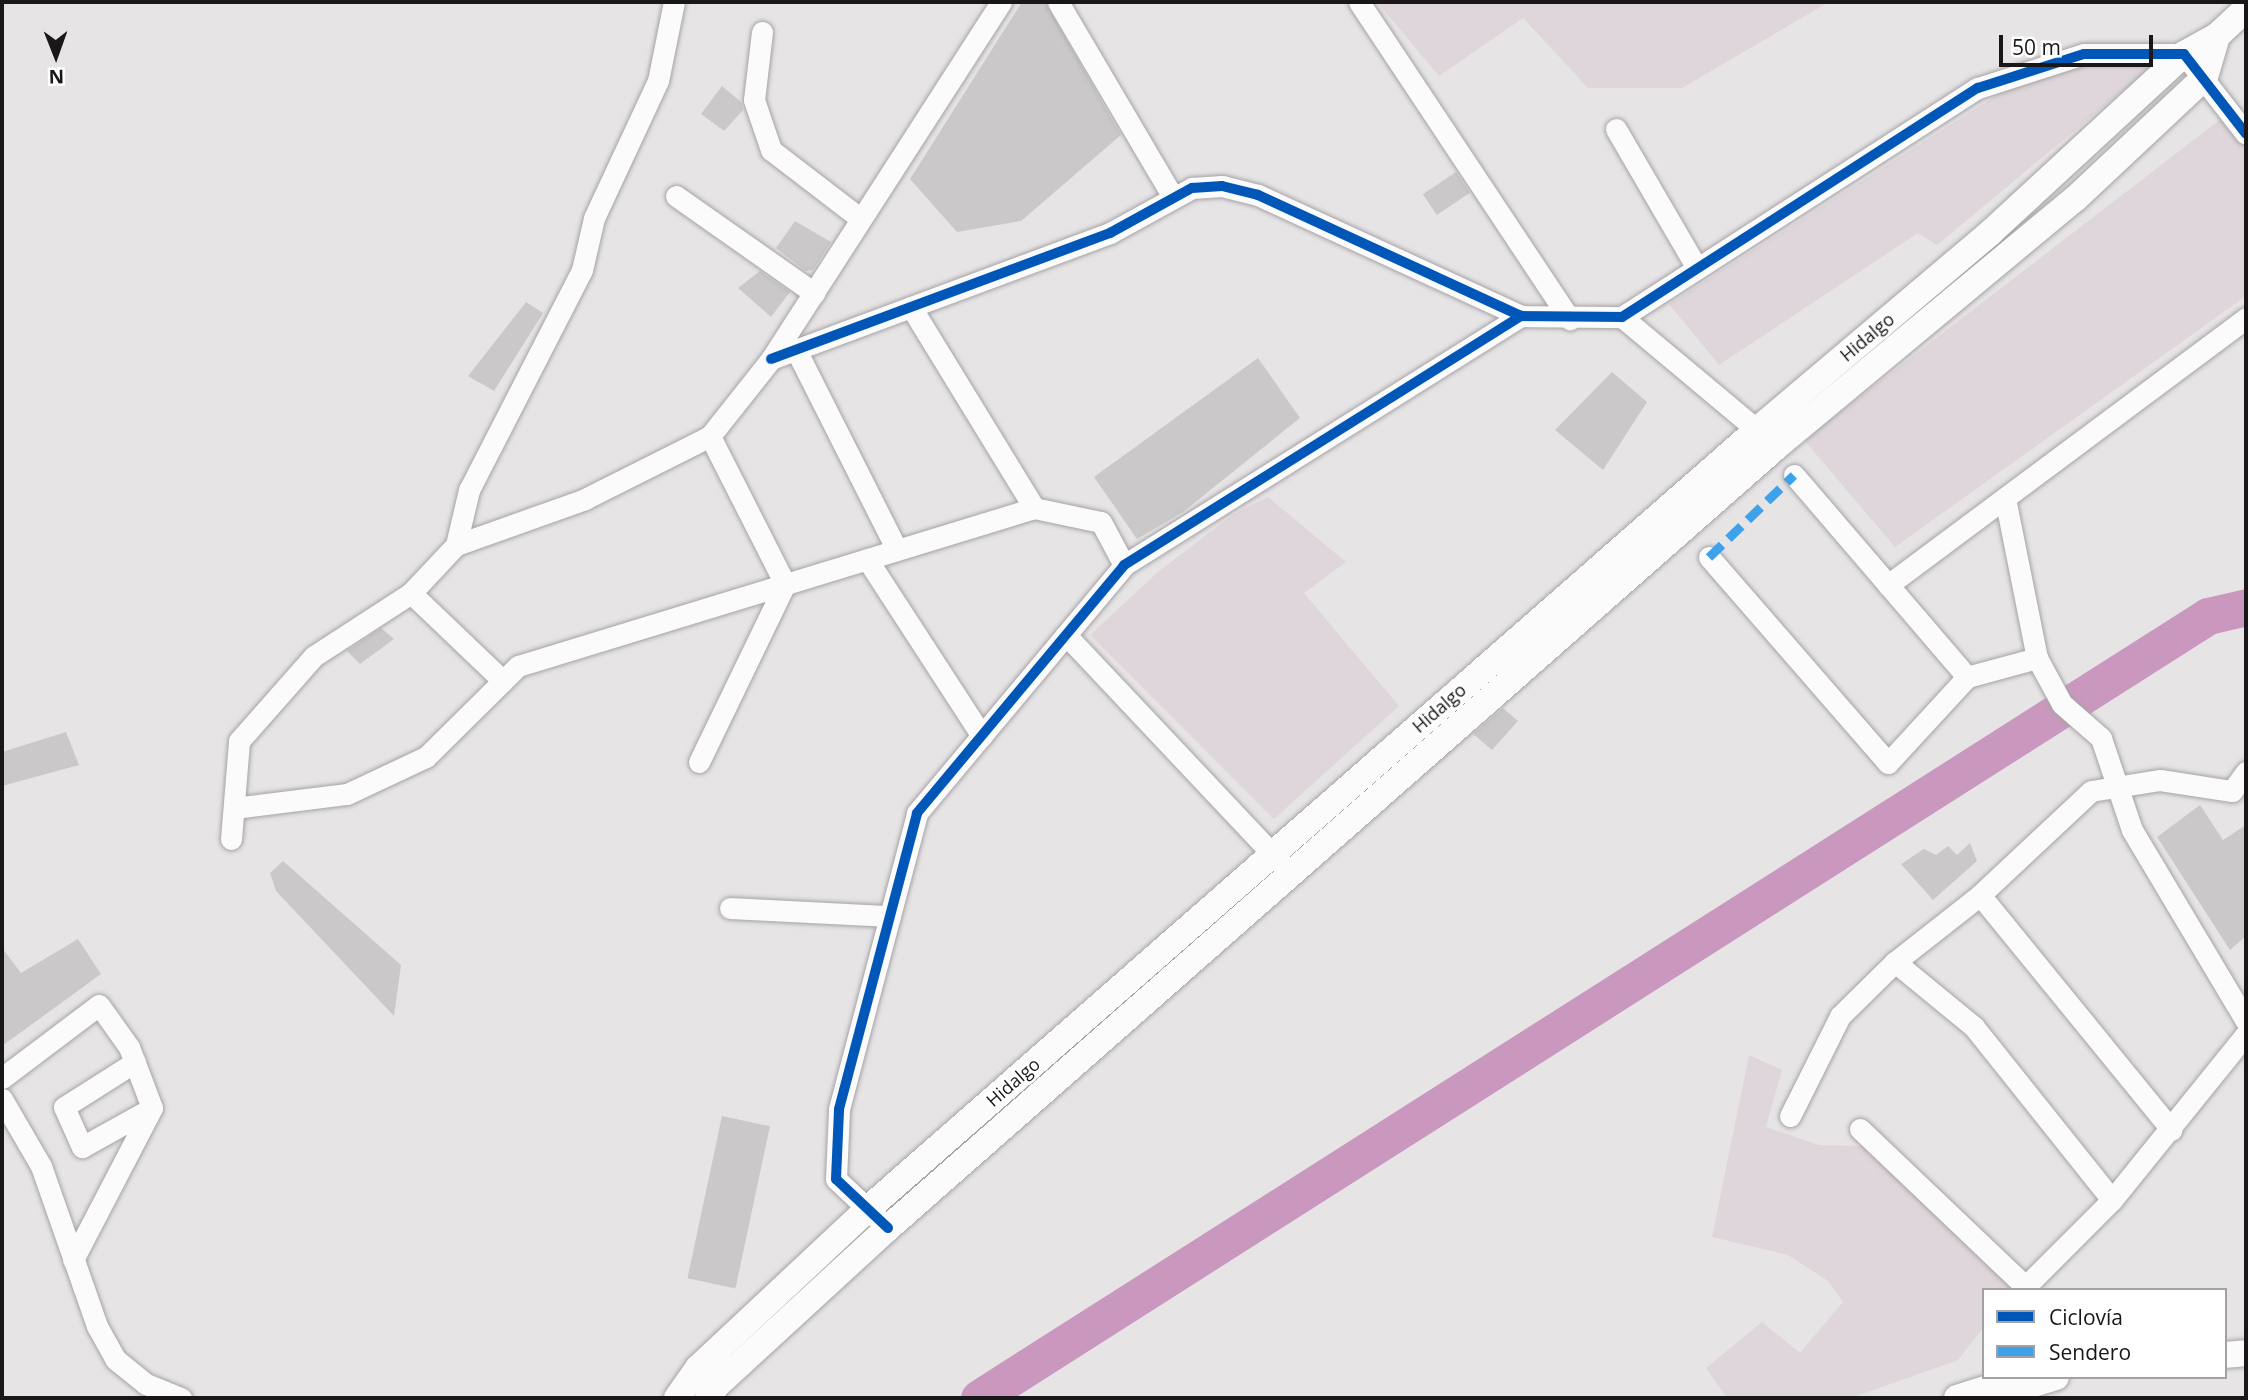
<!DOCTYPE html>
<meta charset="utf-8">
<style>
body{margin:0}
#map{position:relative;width:2248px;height:1400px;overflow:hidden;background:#e7e4e6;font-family:"Open Sans",sans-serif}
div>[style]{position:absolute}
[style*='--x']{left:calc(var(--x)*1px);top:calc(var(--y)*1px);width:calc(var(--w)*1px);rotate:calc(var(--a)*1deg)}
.built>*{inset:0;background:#ded6db}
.river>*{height:37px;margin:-18.5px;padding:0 18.5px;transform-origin:18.5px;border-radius:18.5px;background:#ca98be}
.building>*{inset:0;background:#cac8c9;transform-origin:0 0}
.roads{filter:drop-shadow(0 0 2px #a6a3a5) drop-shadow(0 0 2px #a6a3a5)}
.minor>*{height:21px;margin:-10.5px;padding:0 10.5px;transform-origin:10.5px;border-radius:10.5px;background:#fbfbfb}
.major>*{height:26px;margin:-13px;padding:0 13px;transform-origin:13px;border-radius:13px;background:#fbfbfb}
.quiet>*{height:9px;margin-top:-4.5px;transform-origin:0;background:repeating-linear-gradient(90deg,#3da2ea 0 18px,transparent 0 27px)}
.cycleway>*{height:10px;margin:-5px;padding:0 5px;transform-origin:5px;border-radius:5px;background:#0057b8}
span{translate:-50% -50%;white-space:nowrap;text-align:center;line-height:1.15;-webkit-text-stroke:5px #fff;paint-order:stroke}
.street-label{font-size:18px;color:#191718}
.frame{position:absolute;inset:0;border:4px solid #191718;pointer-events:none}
.legend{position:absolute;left:1982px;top:1288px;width:245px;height:91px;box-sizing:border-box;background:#fff;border:2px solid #a3a2a3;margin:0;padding:9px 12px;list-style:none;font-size:21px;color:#191718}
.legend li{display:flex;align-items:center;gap:14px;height:35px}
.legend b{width:35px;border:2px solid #a3a2a3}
.north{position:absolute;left:21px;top:21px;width:70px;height:70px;-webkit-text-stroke:5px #fff;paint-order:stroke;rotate:179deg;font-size:19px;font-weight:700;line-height:28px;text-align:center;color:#191718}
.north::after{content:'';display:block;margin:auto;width:24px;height:32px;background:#191718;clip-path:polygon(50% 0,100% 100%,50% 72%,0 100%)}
.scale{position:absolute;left:1999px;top:35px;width:154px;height:32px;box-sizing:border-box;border:4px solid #191718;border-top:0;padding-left:9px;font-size:21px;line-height:24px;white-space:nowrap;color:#191718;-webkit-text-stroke:5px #fff;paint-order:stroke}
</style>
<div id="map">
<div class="built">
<i style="clip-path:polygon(1377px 2px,1829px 2px,1682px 88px,1588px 88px,1523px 18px,1439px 76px)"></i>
<i style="clip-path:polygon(2162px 58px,1937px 245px,1918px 233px,1719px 365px,1669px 304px,2002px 92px,2068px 69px)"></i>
<i style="clip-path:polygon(2226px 115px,2246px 146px,2246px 296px,1895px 547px,1804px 440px)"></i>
<i style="clip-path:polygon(1268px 497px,1346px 562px,1304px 593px,1399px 706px,1274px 819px,1090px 635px,1159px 571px,1234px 514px)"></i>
<i style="clip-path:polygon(1749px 1055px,1782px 1070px,1766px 1127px,1819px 1145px,1862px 1146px,2016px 1286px,2013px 1290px,1984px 1290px,1984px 1327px,1958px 1360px,1851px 1398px,1727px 1398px,1706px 1368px,1762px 1322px,1800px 1353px,1843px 1302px,1828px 1281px,1788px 1255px,1712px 1237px)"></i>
</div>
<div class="river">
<i style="--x:979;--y:1398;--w:1457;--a:-32.47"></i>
<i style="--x:2208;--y:616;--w:39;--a:-13"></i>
</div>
<div class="building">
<i style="clip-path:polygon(1022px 2px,1045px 2px,1121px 135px,1021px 221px,957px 232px,910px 179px)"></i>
<i style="clip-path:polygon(722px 86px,741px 102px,743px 110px,724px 131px,701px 114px)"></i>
<i style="left:1456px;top:172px;width:25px;height:40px;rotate:56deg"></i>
<i style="clip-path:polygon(795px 221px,831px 242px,813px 270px,806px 271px,776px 248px)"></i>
<i style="clip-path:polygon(760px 271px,790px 292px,771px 317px,738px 288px)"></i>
<i style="clip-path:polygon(526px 302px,543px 313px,494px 391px,468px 376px)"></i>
<i style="clip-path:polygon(1258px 358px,1300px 418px,1183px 512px,1137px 539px,1094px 477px)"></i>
<i style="clip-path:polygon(1612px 372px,1647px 402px,1603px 470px,1555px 430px)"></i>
<i style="clip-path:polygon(381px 628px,394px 639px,360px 664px,347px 651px)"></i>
<i style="clip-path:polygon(1503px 708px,1518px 721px,1492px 750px,1473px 734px)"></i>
<i style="clip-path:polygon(66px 732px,79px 765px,2px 786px,2px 752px)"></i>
<i style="clip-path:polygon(2200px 805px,2223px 840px,2246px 825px,2246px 936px,2230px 950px,2157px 837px)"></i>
<i style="clip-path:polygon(1970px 843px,1977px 861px,1933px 900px,1901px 864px,1924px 849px,1936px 855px,1948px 846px,1957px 855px)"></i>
<i style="clip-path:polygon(283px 861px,401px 965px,394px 1016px,276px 891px,270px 873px)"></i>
<i style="clip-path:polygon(78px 939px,101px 974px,2px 1046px,2px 948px,21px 973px)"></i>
<i style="left:722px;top:1116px;width:49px;height:166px;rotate:12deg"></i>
</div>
<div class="roads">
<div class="minor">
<i style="--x:1058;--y:2;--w:226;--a:59.5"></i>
<i style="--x:1359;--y:2;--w:381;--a:56.4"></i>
<i style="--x:762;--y:32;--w:68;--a:96.7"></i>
<i style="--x:754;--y:100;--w:53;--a:71.2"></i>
<i style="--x:771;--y:150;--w:113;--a:37.5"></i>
<i style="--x:1616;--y:129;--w:161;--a:59.8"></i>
<i style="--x:676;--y:196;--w:169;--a:35.1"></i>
<i style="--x:911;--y:307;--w:236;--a:58.5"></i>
<i style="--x:1622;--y:317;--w:190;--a:39.9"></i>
<i style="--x:796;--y:350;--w:224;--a:63.2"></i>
<i style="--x:771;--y:359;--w:362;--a:-20.4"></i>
<i style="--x:1110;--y:233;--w:94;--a:-28.8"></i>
<i style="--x:1192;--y:188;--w:30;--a:-4"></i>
<i style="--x:1222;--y:186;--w:37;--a:14"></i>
<i style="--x:1258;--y:195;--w:289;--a:24.7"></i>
<i style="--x:1521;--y:316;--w:101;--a:0.6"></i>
<i style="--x:1622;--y:317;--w:423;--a:-32.8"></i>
<i style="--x:1978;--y:88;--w:111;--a:-17.8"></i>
<i style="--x:2084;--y:54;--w:100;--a:0"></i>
<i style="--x:2184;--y:54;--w:101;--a:52.2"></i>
<i style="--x:1794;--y:475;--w:266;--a:49.4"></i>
<i style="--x:2005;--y:498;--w:163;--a:78.7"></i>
<i style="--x:2037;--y:658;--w:52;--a:61.5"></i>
<i style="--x:2062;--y:704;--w:52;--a:41.1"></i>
<i style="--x:2101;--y:738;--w:97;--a:71.4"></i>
<i style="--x:2132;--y:830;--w:222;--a:59.2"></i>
<i style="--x:456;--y:545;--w:57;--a:-76.7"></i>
<i style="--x:469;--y:490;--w:247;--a:-62.8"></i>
<i style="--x:582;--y:270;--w:53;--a:-77"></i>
<i style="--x:594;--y:218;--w:151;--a:-65"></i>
<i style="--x:658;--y:81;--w:81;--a:-78.6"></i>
<i style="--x:1709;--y:557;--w:273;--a:49"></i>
<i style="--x:1888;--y:763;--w:117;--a:-47.4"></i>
<i style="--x:1967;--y:677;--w:73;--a:-15.2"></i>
<i style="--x:867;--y:559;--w:211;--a:57"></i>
<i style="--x:1888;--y:585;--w:447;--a:-36.7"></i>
<i style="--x:411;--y:593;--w:127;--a:43.7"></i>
<i style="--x:1066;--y:635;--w:327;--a:46.7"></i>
<i style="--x:699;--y:762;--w:198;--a:-64.2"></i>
<i style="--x:785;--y:584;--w:166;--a:-116.9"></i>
<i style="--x:234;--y:808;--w:114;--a:-7.1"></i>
<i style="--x:347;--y:794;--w:87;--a:-25.1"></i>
<i style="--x:426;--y:757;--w:129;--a:-44.7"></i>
<i style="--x:518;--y:666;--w:540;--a:-17.02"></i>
<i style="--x:1034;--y:508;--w:68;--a:11.8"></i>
<i style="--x:1101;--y:522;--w:49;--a:61.9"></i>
<i style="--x:231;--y:839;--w:98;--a:-85.3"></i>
<i style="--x:239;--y:741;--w:113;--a:-48.6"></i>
<i style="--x:314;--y:656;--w:116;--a:-33"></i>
<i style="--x:411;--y:593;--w:66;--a:-46.8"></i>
<i style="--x:456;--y:545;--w:137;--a:-19.6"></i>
<i style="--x:585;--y:499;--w:140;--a:-26.7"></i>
<i style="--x:710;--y:436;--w:98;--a:-51.6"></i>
<i style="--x:771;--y:359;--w:425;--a:-57.2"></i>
<i style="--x:1980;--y:895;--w:303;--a:50.8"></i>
<i style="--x:730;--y:908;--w:160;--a:2.9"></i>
<i style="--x:1895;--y:962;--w:102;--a:39.4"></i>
<i style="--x:1974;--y:1027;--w:221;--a:51.4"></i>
<i style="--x:135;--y:1062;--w:84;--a:147.6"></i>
<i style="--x:64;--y:1107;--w:44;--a:65.8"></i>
<i style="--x:82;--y:1147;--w:80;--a:-29.1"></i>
<i style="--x:2;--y:1078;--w:121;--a:-37"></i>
<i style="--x:99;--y:1005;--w:52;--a:54.5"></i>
<i style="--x:129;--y:1047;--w:65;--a:69.3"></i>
<i style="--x:152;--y:1108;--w:171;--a:117.5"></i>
<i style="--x:2;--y:1099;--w:78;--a:59.8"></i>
<i style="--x:41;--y:1166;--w:170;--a:70.7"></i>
<i style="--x:97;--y:1326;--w:38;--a:61"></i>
<i style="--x:115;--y:1359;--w:40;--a:39"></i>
<i style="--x:146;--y:1384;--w:38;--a:22"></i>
<i style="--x:1790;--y:1116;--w:112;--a:-63.4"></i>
<i style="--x:1840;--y:1016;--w:77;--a:-44.5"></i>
<i style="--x:1895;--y:962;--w:108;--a:-38.2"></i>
<i style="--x:1980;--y:895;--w:152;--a:-43.1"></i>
<i style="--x:2091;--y:791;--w:70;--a:-9.1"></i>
<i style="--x:2160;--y:780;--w:73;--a:8.7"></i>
<i style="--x:2232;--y:791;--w:24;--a:-54"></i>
<i style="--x:1860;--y:1129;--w:226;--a:43.6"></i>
<i style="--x:888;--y:1228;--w:71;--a:-136.7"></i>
<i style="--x:836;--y:1179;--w:70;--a:-87.5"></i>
<i style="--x:839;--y:1109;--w:306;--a:-75.2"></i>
<i style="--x:917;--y:813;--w:323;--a:-50.1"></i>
<i style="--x:1124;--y:565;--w:469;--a:-32.1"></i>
<i style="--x:2022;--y:1290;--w:127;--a:-45"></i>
<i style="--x:2112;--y:1200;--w:213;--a:-51.1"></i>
</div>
<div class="major">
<i style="--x:2225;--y:1355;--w:21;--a:-5"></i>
<i style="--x:677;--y:1398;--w:37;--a:-55"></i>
<i style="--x:698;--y:1368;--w:236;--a:-43.1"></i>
<i style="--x:870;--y:1207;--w:1179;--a:-41.22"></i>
<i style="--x:1757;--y:430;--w:305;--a:-40.2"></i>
<i style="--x:1990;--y:233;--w:264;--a:-42.7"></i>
<i style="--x:2184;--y:54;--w:38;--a:-29"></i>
<i style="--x:2217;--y:36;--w:40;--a:-43"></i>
<i style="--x:708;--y:1398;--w:14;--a:-56"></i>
<i style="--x:716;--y:1386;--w:234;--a:-42.6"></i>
<i style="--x:888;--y:1228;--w:1183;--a:-41.33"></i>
<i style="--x:1776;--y:447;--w:388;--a:-39.7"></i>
<i style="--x:2075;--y:199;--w:178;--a:-43.2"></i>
<i style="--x:2205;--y:77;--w:43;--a:-73.7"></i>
<i style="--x:1957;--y:1398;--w:46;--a:-17.7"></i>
<i style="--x:1987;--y:1398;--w:72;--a:-16.9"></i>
</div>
</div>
<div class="quiet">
<i style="--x:1709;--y:557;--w:118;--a:-44"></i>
</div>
<div class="cycleway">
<i style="--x:771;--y:359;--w:362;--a:-20.4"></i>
<i style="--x:1110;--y:233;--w:94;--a:-28.8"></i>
<i style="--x:1192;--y:188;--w:30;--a:-4"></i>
<i style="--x:1222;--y:186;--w:37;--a:14"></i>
<i style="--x:1258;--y:195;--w:289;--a:24.7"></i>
<i style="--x:1521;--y:316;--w:101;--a:0.6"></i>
<i style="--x:1622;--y:317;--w:423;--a:-32.8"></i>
<i style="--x:1978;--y:88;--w:111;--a:-17.8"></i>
<i style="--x:2084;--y:54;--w:100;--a:0"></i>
<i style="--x:2184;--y:54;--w:101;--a:52.2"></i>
<i style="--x:888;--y:1228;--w:71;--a:-136.7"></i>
<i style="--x:836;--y:1179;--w:70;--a:-87.5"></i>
<i style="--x:839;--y:1109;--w:306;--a:-75.2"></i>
<i style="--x:917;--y:813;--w:323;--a:-50.1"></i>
<i style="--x:1124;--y:565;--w:469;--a:-32.1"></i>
</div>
<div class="street-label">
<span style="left:1867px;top:337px;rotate:-40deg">Hidalgo</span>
<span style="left:1439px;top:708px;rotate:-41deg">Hidalgo</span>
<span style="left:1013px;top:1082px;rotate:-41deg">Hidalgo</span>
</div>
<div class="frame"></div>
<ul class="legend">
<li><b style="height:9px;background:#0057b8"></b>Ciclovía</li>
<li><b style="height:9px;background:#3da2ea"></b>Sendero</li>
</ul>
<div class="north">N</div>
<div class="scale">50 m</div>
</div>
